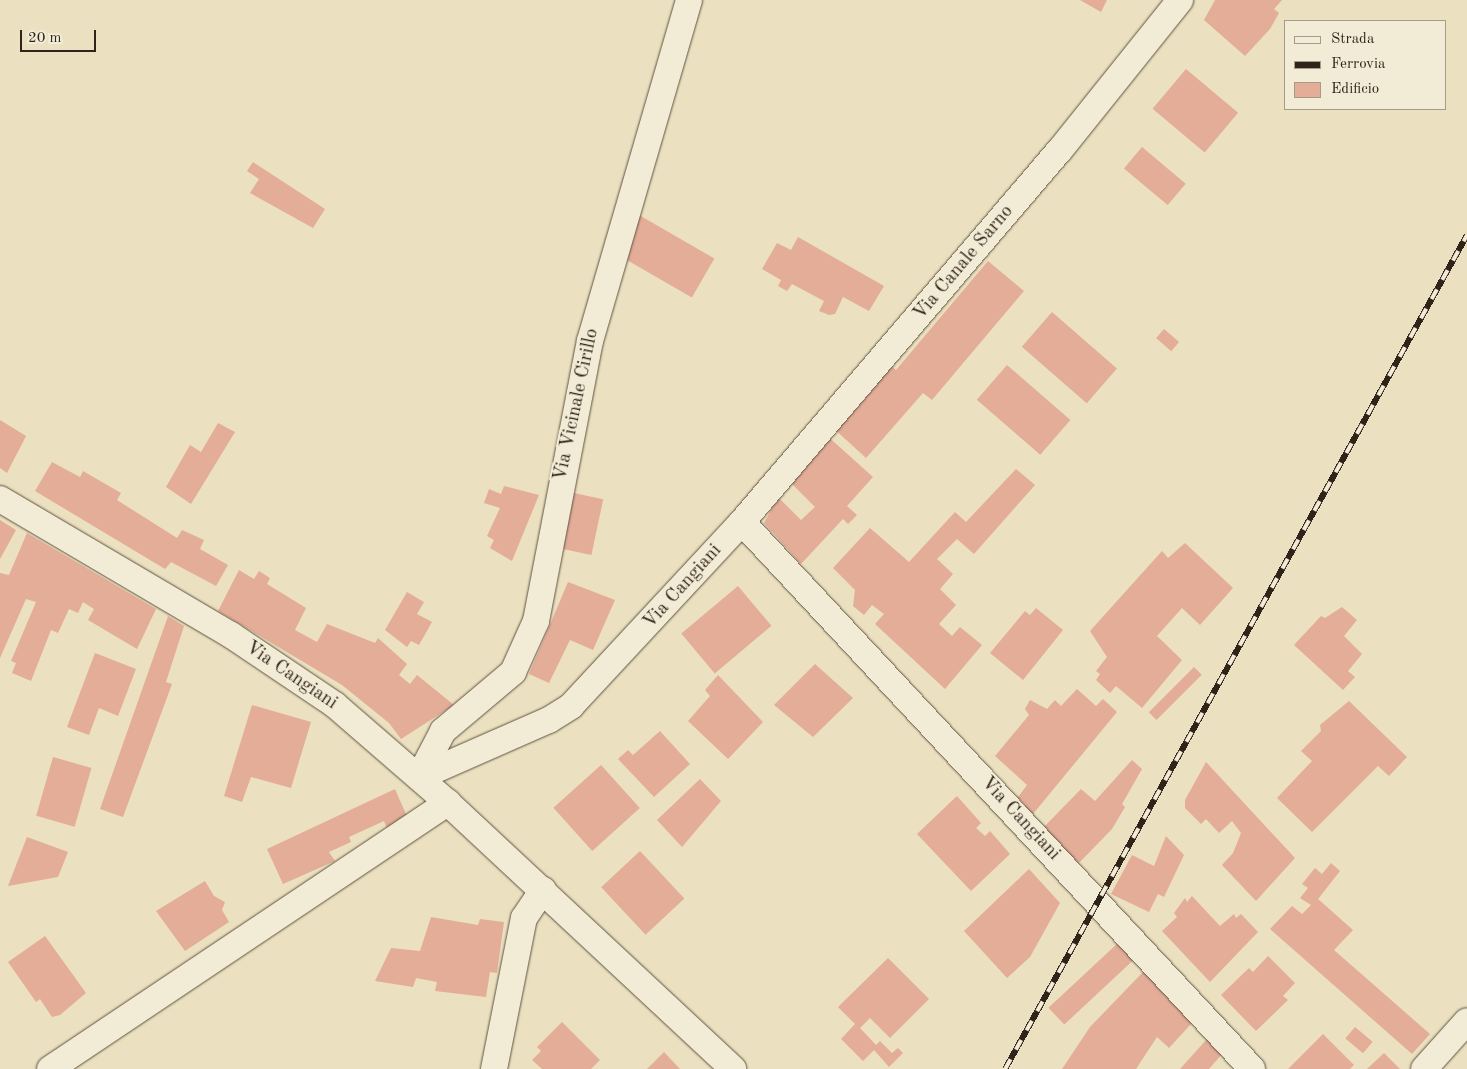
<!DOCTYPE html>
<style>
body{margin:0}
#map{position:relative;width:1467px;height:1069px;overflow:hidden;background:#ebe0bf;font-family:"Old Standard TT",serif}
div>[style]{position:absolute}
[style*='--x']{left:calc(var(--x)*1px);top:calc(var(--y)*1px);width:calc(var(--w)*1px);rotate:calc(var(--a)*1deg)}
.building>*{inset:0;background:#e3ad98;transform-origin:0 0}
.roads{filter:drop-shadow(0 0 1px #5f5242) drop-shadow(0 0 1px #5f5242)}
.minor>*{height:26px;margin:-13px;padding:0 13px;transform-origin:13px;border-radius:13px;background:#f2ebd5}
.rail>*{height:5.5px;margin-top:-2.75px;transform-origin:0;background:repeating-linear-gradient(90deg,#f2ebd5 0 11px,#302319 0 22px);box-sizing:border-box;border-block:1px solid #302319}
span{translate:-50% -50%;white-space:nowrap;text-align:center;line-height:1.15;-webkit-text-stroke:4.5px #f2ebd5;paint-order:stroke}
.street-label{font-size:19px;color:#302319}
.legend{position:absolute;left:1284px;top:20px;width:162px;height:90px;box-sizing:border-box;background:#f2ebd5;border:1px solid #a49b8a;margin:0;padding:6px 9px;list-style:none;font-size:15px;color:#302319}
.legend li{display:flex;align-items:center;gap:10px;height:25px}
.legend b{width:25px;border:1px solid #a49b8a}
.scale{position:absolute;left:20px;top:30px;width:76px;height:22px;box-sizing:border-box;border:2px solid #302319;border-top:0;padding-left:6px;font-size:15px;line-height:18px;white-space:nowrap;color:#302319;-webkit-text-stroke:4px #f2ebd5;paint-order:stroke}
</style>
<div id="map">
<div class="building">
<i style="clip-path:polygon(1080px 0,1107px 0,1101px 12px)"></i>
<i style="clip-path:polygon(1215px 0,1282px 0,1274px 9px,1279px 13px,1270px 29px,1245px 56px,1204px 20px)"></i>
<i style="left:1186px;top:69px;width:68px;height:52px;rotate:40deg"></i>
<i style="left:1142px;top:147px;width:57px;height:28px;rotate:40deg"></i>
<i style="clip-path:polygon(253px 162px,325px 209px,313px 228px,250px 193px,259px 179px,247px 171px)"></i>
<i style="left:639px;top:215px;width:87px;height:45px;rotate:30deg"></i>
<i style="clip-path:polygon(798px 237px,884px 286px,869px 311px,843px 297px,835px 314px,829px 315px,819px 311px,824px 301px,792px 284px,787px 291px,778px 286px,781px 280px,762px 269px,777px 243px,791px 250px)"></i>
<i style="clip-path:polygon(988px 261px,1024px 291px,932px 400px,923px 393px,866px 458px,831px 426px,886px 361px,907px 380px,896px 370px)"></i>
<i style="left:1052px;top:312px;width:86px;height:46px;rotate:41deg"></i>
<i style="left:1164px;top:329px;width:20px;height:12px;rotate:41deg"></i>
<i style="left:1007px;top:365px;width:84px;height:46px;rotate:41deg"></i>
<i style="clip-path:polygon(0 420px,26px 436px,7px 473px,0 468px)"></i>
<i style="clip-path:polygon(218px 423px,235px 432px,191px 504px,166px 487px,190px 445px,201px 452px)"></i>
<i style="clip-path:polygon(824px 433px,873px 477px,847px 506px,857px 515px,848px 524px,843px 519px,801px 564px,764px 523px,778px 497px,801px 520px,815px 507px,789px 481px)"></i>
<i style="clip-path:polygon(52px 462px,80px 477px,83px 471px,121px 493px,117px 500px,177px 538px,182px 530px,204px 540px,200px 549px,228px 565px,216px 586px,171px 562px,165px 569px,35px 491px)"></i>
<i style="clip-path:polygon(1016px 469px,1035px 485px,974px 554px,957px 539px,937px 559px,953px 574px,940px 589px,956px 605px,939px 624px,952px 636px,960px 627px,982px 645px,945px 689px,875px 624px,884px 614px,872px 605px,864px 615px,853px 606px,855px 590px,833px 568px,870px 528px,909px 562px,955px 512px,966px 522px)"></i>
<i style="clip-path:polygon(504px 486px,539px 495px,512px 561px,490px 548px,494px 540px,487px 536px,500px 508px,484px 503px,489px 489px,501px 494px)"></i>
<i style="left:569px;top:492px;width:35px;height:57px;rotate:12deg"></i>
<i style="clip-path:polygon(0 520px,16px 530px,0 559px)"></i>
<i style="clip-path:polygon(27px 533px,156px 609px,137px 649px,88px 620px,94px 609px,83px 602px,78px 613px,69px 609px,58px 633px,51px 630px,31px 681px,12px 673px,16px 663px,11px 661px,36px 602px,26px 599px,0 658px,0 573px,9px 575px)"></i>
<i style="clip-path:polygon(1185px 543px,1233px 588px,1200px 625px,1182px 608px,1157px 636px,1182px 660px,1142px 708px,1116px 686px,1110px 693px,1096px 680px,1100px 674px,1096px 671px,1107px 657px,1090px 631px,1162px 551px,1168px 558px)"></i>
<i style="clip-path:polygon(239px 570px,254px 579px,259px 571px,270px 578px,267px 584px,306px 608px,295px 630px,317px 642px,327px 624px,375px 643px,378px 638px,407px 664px,399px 675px,410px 684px,417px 675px,454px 705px,401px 739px,389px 723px,342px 685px,218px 611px)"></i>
<i style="clip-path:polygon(568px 582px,615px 600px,593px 650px,570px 640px,549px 683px,529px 674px)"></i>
<i style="left:738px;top:586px;width:52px;height:74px;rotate:50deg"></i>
<i style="clip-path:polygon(407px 592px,424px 602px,417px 614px,432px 622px,419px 645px,411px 641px,407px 647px,385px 630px)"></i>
<i style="clip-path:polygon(1342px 607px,1357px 620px,1344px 636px,1362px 654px,1348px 671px,1355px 677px,1343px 690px,1294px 645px,1321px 616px,1325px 618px)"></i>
<i style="clip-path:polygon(1036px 608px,1063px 630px,1023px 680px,990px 653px,1025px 611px,1030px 615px)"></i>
<i style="clip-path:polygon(168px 616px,184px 626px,166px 682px,172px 684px,123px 817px,100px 809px)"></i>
<i style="clip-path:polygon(95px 653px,136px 669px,118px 716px,99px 708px,89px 735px,67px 727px)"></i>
<i style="clip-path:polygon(815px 664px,853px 698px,813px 737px,774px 705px)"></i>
<i style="left:1194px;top:667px;width:11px;height:64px;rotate:45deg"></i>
<i style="clip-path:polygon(718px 675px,763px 722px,728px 759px,688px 721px,710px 696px,705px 690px)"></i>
<i style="clip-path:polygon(1077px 689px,1096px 706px,1103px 699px,1117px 712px,1033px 814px,1016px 800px,1027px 785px,995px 756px,1029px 715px,1025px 709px,1030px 700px,1047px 709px,1055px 700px,1061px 706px)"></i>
<i style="clip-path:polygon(1349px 701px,1407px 757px,1389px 776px,1378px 766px,1312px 832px,1277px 798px,1312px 761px,1301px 751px,1321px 731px,1320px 725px)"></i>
<i style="clip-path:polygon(252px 705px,311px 722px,291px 788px,251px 777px,242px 802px,224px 796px)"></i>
<i style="clip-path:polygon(660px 731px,690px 764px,654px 797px,618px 759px,628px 750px,633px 755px)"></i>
<i style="left:53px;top:757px;width:40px;height:61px;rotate:16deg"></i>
<i style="clip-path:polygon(1132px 760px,1142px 769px,1122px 804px,1125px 807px,1112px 829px,1079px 863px,1041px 830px,1081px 789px,1095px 801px)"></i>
<i style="clip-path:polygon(1206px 762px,1295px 858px,1256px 901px,1222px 865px,1233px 853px,1241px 833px,1232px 821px,1219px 833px,1206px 819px,1201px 824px,1185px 808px,1185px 800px)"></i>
<i style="left:601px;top:765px;width:58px;height:64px;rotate:48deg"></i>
<i style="clip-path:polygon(700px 779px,721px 801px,682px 847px,657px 820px)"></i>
<i style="clip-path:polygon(395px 789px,409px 821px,388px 831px,384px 821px,349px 837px,351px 842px,329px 852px,335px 861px,283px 884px,267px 849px)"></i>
<i style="clip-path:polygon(957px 796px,981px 823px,976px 828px,985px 836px,990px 831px,1010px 854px,971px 891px,917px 834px)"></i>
<i style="clip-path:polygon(1166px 836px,1184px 855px,1164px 897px,1158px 894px,1149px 912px,1111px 894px,1132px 855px,1154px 866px)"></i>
<i style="clip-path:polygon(27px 837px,68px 852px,58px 877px,8px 886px)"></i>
<i style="left:640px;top:851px;width:65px;height:53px;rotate:47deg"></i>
<i style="clip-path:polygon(1331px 863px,1340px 871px,1318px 899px,1353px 930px,1334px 950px,1430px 1034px,1412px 1054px,1270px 929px,1292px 906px,1302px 914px,1311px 905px,1300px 898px,1308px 888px,1302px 884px,1315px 868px,1322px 874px)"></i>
<i style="clip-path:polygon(1029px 869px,1060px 903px,1030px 957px,1007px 978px,964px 931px)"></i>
<i style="clip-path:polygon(205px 881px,214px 896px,225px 902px,222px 910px,229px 922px,185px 951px,156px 911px)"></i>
<i style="clip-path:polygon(1192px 896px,1220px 926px,1234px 914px,1236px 918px,1241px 914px,1258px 932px,1210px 982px,1162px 931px,1177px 917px,1174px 913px,1185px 898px,1187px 902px)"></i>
<i style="clip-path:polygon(431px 917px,478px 925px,480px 919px,504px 922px,497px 973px,490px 972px,486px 997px,435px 991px,437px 982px,416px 978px,413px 987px,375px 981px,391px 948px,420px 951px)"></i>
<i style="clip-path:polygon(45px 936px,86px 993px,60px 1015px,52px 1017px,40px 999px,36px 1002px,8px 962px)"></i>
<i style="left:1118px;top:943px;width:23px;height:95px;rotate:47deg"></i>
<i style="clip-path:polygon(1268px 956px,1295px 983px,1283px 996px,1288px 1000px,1256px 1031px,1221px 995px,1249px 968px,1253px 972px)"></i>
<i style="clip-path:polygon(888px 958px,929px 999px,890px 1038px,870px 1018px,860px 1028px,876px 1045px,880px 1041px,892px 1053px,898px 1048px,903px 1053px,889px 1067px,874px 1050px,863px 1061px,841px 1039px,855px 1024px,838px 1007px)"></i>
<i style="clip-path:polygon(1144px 971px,1192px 1023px,1169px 1048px,1157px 1037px,1136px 1069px,1062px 1069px,1090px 1027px)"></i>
<i style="clip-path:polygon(562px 1022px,600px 1060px,591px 1069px,542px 1069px,532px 1060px,541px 1051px,537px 1047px)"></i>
<i style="left:1355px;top:1027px;width:23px;height:15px;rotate:40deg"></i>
<i style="clip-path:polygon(1323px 1034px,1354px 1065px,1350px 1069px,1288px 1069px)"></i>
<i style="clip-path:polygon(1207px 1039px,1222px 1054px,1209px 1069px,1180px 1069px)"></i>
<i style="clip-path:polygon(664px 1052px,680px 1069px,647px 1069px)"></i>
<i style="clip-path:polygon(1384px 1053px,1400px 1069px,1367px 1069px)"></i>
</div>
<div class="roads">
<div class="minor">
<i style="--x:0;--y:499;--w:268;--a:30.5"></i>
<i style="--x:231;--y:635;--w:125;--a:33.9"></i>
<i style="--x:335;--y:705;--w:150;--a:40.9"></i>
<i style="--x:448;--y:803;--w:390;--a:43"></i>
<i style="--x:742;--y:522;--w:489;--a:-49.5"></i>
<i style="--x:1060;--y:150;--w:192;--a:-51.3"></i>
<i style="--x:419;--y:777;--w:142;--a:-23.7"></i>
<i style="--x:549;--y:720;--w:26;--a:-32"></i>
<i style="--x:571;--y:706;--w:251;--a:-47.1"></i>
<i style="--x:742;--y:522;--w:748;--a:47"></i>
<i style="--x:419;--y:777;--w:52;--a:-62.4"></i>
<i style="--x:443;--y:731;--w:92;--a:-40.1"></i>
<i style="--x:513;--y:672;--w:56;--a:-65.7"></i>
<i style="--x:536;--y:621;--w:285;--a:-79.1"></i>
<i style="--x:590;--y:341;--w:355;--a:-73.8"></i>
<i style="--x:50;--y:1069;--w:479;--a:-33.8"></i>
<i style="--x:494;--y:1069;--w:154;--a:-78.8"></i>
<i style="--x:524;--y:918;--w:34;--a:-56"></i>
<i style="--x:1424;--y:1069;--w:64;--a:-48.1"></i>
</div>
</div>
<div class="rail">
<i style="--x:1005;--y:1069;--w:953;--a:-61.02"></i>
</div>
<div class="street-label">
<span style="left:964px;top:263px;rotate:-50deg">Via Canale Sarno</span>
<span style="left:577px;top:405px;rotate:-78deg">Via Vicinale Cirillo</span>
<span style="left:683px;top:587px;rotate:-48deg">Via Cangiani</span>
<span style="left:291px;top:676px;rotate:34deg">Via Cangiani</span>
<span style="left:1020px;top:819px;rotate:47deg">Via Cangiani</span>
</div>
<ul class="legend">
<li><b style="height:6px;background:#f2ebd5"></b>Strada</li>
<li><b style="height:6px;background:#302319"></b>Ferrovia</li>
<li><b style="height:14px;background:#e3ad98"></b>Edificio</li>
</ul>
<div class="scale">20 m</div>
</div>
